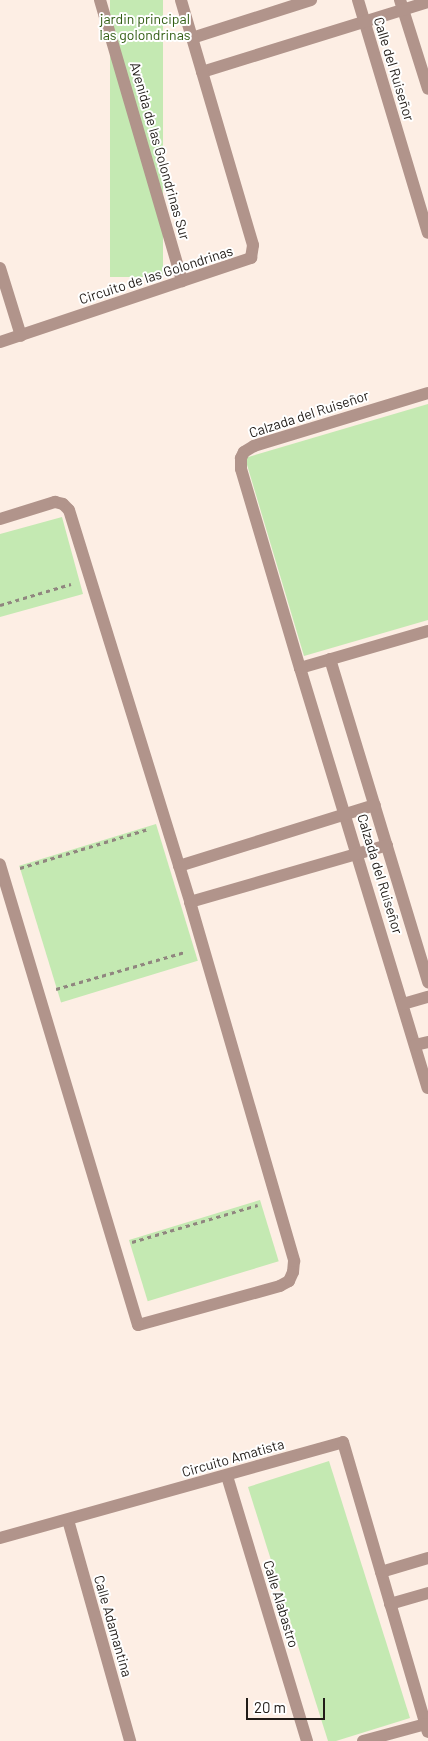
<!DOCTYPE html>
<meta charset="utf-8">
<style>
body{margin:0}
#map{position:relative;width:428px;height:1741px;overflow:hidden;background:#fdeee4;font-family:Barlow,sans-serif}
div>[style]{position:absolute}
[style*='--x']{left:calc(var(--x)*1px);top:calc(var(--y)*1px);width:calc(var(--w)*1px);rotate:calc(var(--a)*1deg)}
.green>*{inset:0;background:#c4e9b2;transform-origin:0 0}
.path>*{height:3px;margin-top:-1.5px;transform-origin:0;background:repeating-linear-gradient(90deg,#90867f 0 4px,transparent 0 8px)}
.minor>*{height:12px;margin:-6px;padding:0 6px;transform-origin:6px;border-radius:6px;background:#b1948b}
span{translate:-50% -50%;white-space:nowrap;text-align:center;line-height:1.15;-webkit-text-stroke:4px #fff;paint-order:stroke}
.park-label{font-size:14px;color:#305c11}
.street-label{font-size:14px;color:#211c18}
.scale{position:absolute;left:246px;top:1698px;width:79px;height:22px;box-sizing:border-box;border:2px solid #211c18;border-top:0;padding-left:6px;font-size:15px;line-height:18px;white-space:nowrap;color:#211c18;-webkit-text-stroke:4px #fff;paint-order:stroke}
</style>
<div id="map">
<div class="green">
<i style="left:110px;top:0;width:53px;height:277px"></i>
<i style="clip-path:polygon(428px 404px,428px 620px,304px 656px,245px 458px)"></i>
<i style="clip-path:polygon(62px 517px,83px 594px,0 617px,0 534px)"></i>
<i style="left:156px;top:824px;width:143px;height:143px;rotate:73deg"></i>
<i style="left:260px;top:1200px;width:64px;height:137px;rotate:73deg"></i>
<i style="clip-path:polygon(329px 1461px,410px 1718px,336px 1741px,328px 1741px,248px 1487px)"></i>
</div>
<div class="path">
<i style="--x:0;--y:605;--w:74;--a:-16.5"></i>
<i style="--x:20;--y:868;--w:134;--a:-16.9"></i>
<i style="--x:56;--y:989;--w:134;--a:-16"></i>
<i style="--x:132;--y:1242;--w:131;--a:-16.4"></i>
</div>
<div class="minor">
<i style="--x:100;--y:0;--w:293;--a:73.7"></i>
<i style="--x:358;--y:0;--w:243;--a:73.3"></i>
<i style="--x:400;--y:0;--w:93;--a:72.5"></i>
<i style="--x:192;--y:38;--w:125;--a:-17.7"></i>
<i style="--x:202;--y:72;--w:237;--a:-17.2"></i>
<i style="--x:0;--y:268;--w:71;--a:72.8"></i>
<i style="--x:0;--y:342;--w:265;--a:-18.5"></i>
<i style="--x:251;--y:258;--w:13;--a:-81"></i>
<i style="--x:253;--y:245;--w:255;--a:-106.4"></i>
<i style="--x:428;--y:393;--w:182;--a:163.1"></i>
<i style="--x:254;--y:446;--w:12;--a:149"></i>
<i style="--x:244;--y:452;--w:7;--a:117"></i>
<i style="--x:241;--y:458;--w:11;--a:90"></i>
<i style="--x:241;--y:469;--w:208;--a:73.5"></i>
<i style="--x:300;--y:668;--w:439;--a:73.1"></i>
<i style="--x:0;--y:519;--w:58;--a:-17.2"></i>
<i style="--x:55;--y:502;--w:8;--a:14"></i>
<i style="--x:63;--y:504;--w:8;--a:45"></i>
<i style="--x:69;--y:510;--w:410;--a:72.8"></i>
<i style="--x:190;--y:902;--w:374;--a:73.8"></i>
<i style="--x:294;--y:1261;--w:11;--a:95"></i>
<i style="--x:293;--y:1272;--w:10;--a:114"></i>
<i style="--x:289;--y:1281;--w:10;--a:151"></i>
<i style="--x:280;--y:1286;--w:147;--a:164.6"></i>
<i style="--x:138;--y:1325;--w:481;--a:-106.7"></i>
<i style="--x:330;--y:659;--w:338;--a:73.1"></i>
<i style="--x:300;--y:668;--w:133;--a:-16.1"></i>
<i style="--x:179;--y:866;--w:205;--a:-17.3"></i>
<i style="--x:190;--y:902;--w:205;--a:-16.1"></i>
<i style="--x:403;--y:1004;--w:26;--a:-16"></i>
<i style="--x:415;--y:1045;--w:13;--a:-13"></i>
<i style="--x:227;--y:1476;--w:277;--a:73.2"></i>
<i style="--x:68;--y:1520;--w:230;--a:74.3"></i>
<i style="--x:0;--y:1538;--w:356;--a:-15.6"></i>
<i style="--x:343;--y:1442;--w:302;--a:73.7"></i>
<i style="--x:381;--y:1572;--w:49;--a:-16.6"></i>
<i style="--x:390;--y:1604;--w:40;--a:-16"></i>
<i style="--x:363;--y:1741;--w:65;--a:-15.1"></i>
</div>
<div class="park-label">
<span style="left:145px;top:27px">jardin principal<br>las golondrinas</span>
</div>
<div class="street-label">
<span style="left:394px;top:69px;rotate:73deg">Calle del Ruiseñor</span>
<span style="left:160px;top:151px;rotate:74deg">Avenida de las Golondrinas Sur</span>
<span style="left:156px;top:275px;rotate:-18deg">Circuito de las Golondrinas</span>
<span style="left:309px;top:414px;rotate:-18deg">Calzada del Ruiseñor</span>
<span style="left:380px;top:874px;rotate:73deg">Calzada del Ruiseñor</span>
<span style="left:233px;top:1458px;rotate:-16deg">Circuito Amatista</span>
<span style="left:281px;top:1604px;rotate:73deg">Calle Alabastro</span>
<span style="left:113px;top:1626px;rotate:74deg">Calle Adamantina</span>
</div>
<div class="scale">20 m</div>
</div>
